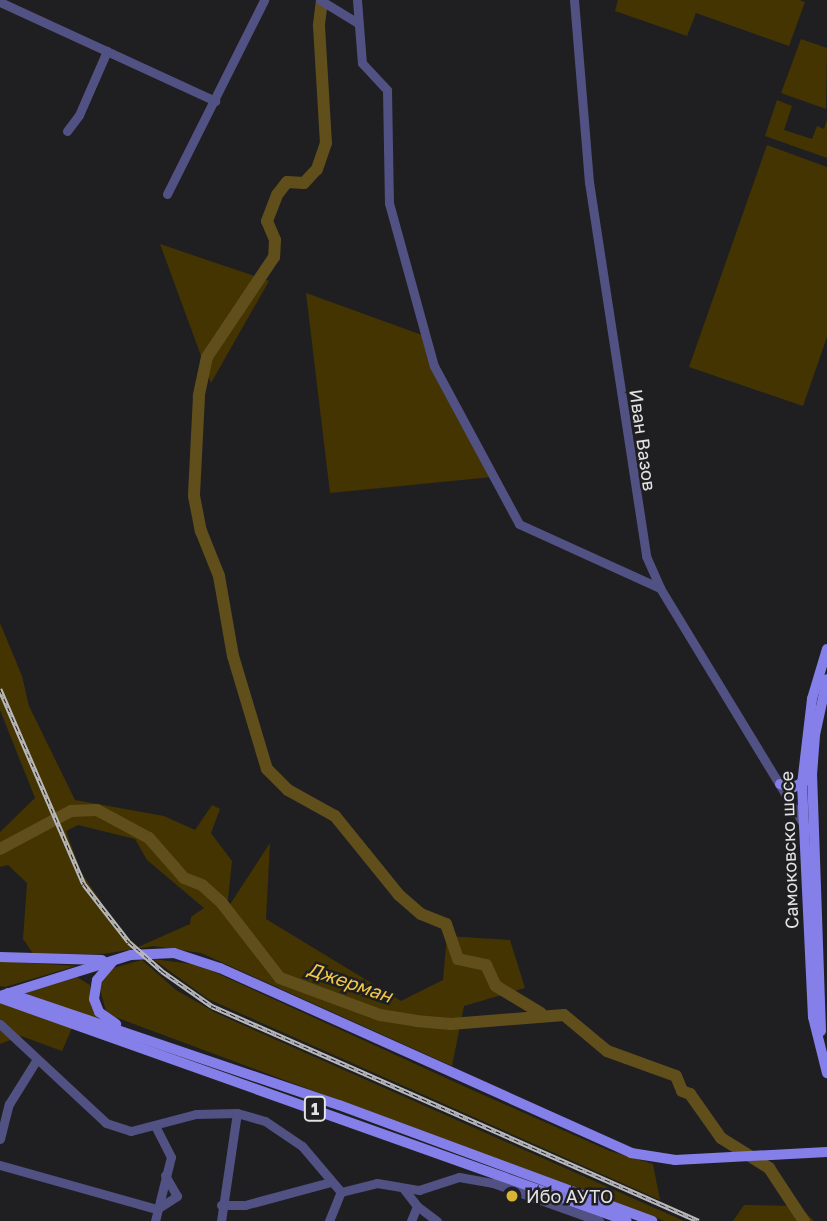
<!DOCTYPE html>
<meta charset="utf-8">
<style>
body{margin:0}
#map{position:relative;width:827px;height:1221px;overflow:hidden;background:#1f1f22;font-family:"Golos Text",sans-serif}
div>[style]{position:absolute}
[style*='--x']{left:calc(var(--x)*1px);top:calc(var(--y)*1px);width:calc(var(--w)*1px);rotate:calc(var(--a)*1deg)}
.green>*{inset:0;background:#433402}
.river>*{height:12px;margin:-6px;padding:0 6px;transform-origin:6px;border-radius:6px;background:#604e1b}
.minor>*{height:9px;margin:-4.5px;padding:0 4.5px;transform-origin:4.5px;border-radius:4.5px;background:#525184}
.major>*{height:10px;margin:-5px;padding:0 5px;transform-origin:5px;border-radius:5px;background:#8580e9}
.rail>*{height:4.5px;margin-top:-2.25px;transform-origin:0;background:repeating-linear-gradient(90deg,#1f1f22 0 5px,#bababd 0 10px);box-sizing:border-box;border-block:2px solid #bababd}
.dots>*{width:19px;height:19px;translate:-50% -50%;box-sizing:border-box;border:4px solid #1f1f22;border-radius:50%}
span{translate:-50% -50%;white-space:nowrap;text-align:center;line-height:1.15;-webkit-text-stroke:5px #1f1f22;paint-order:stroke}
.shield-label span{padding:2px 5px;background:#1f1f22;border:2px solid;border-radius:5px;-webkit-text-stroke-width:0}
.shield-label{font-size:16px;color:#e2e2e4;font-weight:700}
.street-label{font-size:18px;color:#e2e2e4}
.poi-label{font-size:18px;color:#e2e2e4}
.left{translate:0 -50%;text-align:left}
.water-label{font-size:19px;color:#f2c845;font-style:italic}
</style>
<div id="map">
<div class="green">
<i style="clip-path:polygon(618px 0,799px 0,805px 2px,789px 46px,696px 13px,687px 36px,615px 11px)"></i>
<i style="clip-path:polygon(801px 39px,827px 48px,826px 109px,781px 93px)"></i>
<i style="clip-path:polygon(777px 100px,792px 106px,784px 130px,812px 139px,817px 126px,824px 129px,827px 119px,827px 158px,765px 136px)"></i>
<i style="clip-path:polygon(767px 145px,827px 167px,827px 337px,803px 406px,689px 367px)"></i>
<i style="clip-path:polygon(160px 244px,269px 281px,211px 383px)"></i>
<i style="clip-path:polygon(306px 293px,422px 335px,492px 477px,330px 493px)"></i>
<i style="clip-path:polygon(evenodd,0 623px,22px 676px,29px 706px,75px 800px,164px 816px,195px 830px,212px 805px,220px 809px,211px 833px,232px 861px,227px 909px,270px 843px,266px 919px,401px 1001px,443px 980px,447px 936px,510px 940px,525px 988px,464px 1006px,452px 1066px,201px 953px,154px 946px,103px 954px,34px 955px,23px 939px,27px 883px,8px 865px,0 867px,0 832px,35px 798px,0 710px,0 623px,78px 825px,135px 839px,147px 860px,204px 908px,191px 917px,190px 924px,138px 947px,121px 932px,81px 872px,66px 831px,78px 825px)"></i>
<i style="clip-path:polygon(153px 959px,199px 965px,470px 1089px,610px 1151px,653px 1164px,660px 1200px,208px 999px)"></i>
<i style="clip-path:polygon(142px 960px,176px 990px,216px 1013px,684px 1221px,664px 1221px,115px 1017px,106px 1011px,99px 986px,113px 968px)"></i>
<i style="clip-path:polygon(0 961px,76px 966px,5px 987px,0 986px)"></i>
<i style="clip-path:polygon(77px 977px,90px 985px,91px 1006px,101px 1020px,23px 994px)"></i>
<i style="clip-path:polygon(0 1002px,72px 1028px,62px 1051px,21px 1036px,0 1044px)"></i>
<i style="clip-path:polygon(744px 1205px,799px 1206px,814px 1221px,733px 1221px)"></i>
</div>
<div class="river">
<i style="--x:322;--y:0;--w:26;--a:97"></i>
<i style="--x:319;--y:26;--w:117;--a:86.6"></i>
<i style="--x:326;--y:143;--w:28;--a:109"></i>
<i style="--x:317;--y:169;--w:19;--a:133"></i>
<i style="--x:304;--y:183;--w:17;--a:-177"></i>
<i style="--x:287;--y:182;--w:16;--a:128"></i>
<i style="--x:277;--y:195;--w:28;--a:111"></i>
<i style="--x:267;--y:221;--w:21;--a:67"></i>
<i style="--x:275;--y:240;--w:17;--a:93"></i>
<i style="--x:274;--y:257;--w:120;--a:123.8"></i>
<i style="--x:207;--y:357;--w:40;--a:102"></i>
<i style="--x:199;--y:396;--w:100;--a:92.9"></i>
<i style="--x:194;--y:496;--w:36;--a:79"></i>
<i style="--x:201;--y:531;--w:48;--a:68.2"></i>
<i style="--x:219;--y:576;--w:81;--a:80.1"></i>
<i style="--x:233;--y:656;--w:118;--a:73.3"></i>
<i style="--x:267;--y:769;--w:30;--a:45"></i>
<i style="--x:288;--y:790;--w:54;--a:29"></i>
<i style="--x:335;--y:816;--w:102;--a:51"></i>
<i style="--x:399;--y:895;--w:29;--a:41"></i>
<i style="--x:421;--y:914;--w:27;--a:22"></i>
<i style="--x:446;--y:924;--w:37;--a:71"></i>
<i style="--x:458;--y:959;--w:29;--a:12"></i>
<i style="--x:486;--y:965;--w:23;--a:65"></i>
<i style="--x:496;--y:986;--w:52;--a:31"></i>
<i style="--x:0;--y:849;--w:81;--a:-28.2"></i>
<i style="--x:71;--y:811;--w:26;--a:-2"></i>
<i style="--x:97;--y:810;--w:59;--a:28.3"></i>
<i style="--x:149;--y:838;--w:53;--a:48.8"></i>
<i style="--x:184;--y:878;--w:19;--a:21"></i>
<i style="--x:202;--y:885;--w:25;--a:42"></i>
<i style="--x:221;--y:902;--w:96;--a:52.2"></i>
<i style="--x:280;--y:978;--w:107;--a:20.3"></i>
<i style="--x:380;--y:1015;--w:36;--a:9"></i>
<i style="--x:416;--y:1021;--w:35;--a:5"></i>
<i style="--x:451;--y:1024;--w:113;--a:-4.6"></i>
<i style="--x:564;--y:1015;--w:56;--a:39.9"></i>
<i style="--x:607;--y:1051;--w:73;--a:19.9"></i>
<i style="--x:676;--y:1076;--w:16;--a:68"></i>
<i style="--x:682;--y:1091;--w:9;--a:21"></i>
<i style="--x:690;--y:1094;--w:54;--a:54.8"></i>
<i style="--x:721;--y:1138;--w:57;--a:32"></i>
<i style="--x:769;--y:1168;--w:64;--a:56.6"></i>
</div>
<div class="minor">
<i style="--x:320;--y:0;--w:44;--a:31.2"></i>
<i style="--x:357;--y:0;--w:63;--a:85.5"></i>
<i style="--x:362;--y:63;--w:37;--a:47"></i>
<i style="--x:387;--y:90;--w:113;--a:89"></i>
<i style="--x:389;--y:203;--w:169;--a:74.6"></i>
<i style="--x:434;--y:366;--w:179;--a:61.7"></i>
<i style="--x:519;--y:524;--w:155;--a:24.4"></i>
<i style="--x:574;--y:0;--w:183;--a:85.3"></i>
<i style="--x:589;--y:182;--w:378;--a:81.3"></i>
<i style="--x:646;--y:556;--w:35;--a:66"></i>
<i style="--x:660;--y:588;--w:277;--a:58.7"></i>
<i style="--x:0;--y:2;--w:237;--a:24.7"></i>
<i style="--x:67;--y:131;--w:20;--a:-53"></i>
<i style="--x:79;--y:115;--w:70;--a:-66.4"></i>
<i style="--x:167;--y:194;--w:217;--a:-63.4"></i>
<i style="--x:0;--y:1024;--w:145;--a:43"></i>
<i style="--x:106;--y:1123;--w:26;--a:18"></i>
<i style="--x:131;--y:1131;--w:67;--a:-14.7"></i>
<i style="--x:196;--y:1114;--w:41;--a:-1.4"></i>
<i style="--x:237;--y:1113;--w:29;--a:16"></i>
<i style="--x:265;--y:1121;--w:45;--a:34"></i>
<i style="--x:302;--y:1146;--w:60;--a:49.7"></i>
<i style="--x:341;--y:1192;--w:37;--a:-14"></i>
<i style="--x:377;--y:1183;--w:43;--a:9.5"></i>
<i style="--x:419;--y:1190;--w:42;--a:-18"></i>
<i style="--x:459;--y:1177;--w:35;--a:10"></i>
<i style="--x:493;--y:1183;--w:113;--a:19.7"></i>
<i style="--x:0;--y:1139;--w:36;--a:-76"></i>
<i style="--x:9;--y:1104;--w:53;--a:-58.1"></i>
<i style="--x:0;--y:1165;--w:163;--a:15.7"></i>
<i style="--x:157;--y:1209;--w:24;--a:-33"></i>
<i style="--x:177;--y:1196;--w:24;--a:-120"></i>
<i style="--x:403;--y:1188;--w:23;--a:52"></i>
<i style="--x:417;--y:1206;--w:25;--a:37"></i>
<i style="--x:221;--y:1205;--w:24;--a:0"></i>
<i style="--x:245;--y:1205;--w:89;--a:-15"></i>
<i style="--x:155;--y:1221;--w:66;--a:-76"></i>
<i style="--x:171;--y:1157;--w:36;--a:-117"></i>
<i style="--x:221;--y:1221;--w:109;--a:-81.6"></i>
<i style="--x:329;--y:1221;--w:31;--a:-68"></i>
<i style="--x:411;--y:1221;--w:16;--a:-68"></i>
</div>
<div class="major">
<i style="--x:827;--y:649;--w:52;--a:106.7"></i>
<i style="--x:812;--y:699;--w:86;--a:96.7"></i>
<i style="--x:802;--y:784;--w:233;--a:87.3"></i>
<i style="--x:813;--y:1017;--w:58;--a:76"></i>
<i style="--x:780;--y:784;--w:13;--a:18"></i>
<i style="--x:792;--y:788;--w:15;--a:-28"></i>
<i style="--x:0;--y:957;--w:102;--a:1.7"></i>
<i style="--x:113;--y:961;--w:25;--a:130"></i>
<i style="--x:97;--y:980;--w:19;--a:99"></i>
<i style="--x:94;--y:999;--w:14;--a:69"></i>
<i style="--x:99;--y:1012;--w:21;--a:35"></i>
<i style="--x:8;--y:993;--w:349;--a:18.7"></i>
<i style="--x:339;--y:1105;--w:334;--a:20.3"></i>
<i style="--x:0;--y:996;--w:137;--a:-17.4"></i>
<i style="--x:131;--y:955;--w:43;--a:-2.7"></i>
<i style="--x:174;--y:953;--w:48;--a:18.1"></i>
<i style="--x:220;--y:968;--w:451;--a:24.2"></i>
<i style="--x:631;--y:1153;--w:45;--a:9"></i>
<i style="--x:675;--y:1160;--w:152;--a:-3"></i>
<i style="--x:0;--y:998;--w:665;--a:19.58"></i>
<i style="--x:821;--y:1031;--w:256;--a:-92"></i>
<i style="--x:812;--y:775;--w:40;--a:-85.7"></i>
<i style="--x:815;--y:735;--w:57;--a:-77.9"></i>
</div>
<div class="rail">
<i style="--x:0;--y:689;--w:212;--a:66.7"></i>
<i style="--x:84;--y:884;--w:73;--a:52.2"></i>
<i style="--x:129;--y:942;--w:44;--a:41.3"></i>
<i style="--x:162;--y:971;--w:61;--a:35"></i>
<i style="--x:212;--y:1006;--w:532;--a:23.82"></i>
</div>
<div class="dots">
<i style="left:512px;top:1196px;background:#dbb333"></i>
</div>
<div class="shield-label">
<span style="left:315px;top:1109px">1</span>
</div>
<div class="street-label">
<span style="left:643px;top:440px;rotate:82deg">Иван Вазов</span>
<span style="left:789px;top:850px;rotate:-92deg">Самоковско шосе</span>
</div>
<div class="poi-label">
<span class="left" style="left:526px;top:1196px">Ибо АУТО</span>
</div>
<div class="water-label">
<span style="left:350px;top:982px;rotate:19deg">Джерман</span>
</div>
</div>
